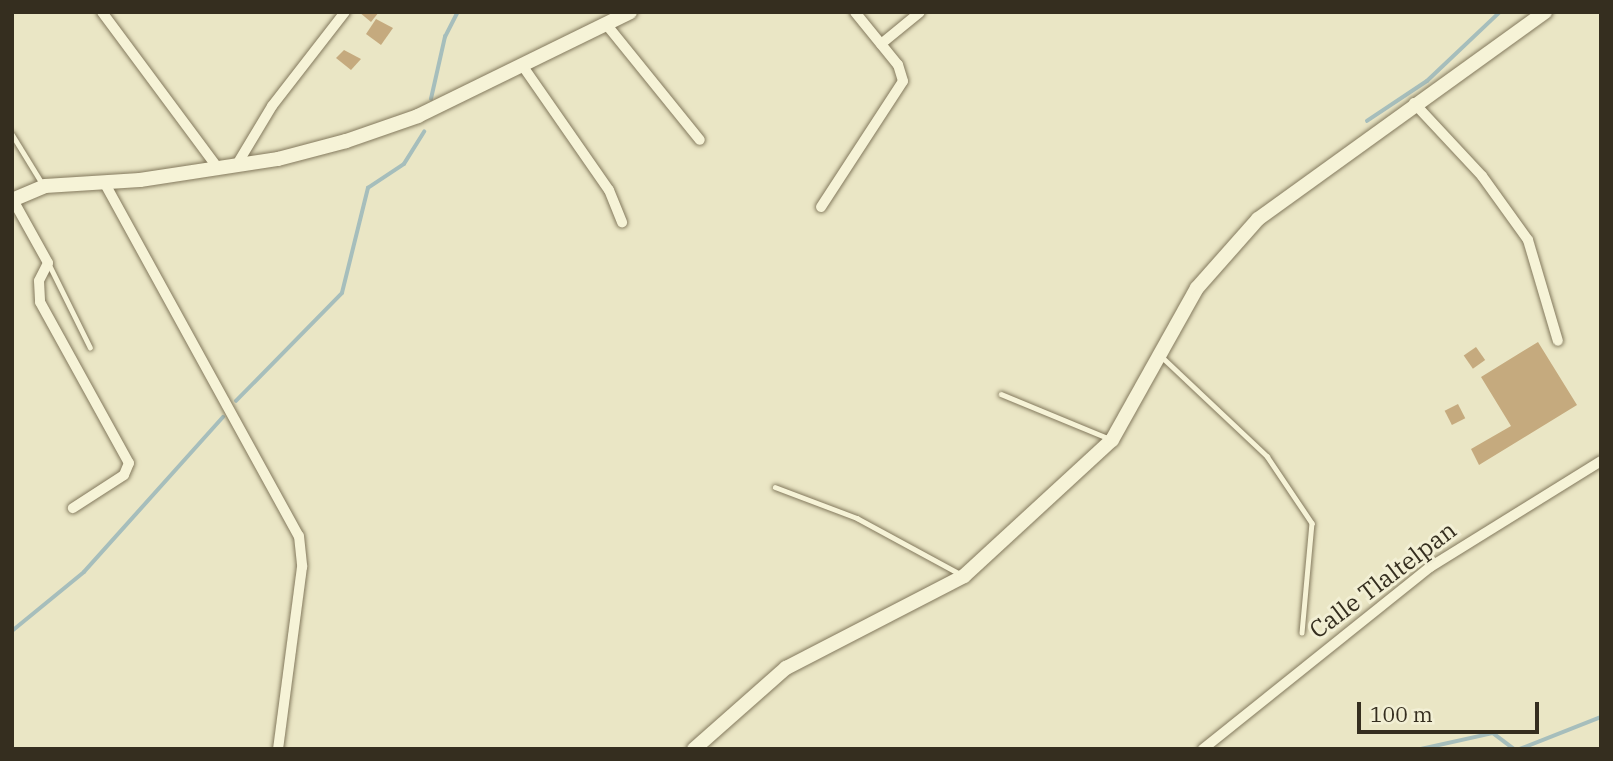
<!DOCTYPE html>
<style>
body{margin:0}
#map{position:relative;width:1613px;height:761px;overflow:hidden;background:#eae6c5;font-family:"IBM Plex Serif",serif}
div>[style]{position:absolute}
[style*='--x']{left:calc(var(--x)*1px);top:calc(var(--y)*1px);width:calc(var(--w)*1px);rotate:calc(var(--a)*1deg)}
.stream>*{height:3.5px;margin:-1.75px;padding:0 1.75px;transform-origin:1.75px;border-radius:1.75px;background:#a6bebc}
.building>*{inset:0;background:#c5aa7e;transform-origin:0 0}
.roads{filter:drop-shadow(0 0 2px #83795d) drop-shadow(0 0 2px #83795d)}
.lane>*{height:4.5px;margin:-2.25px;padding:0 2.25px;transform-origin:2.25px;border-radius:2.25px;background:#f6f3d7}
.street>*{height:10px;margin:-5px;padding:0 5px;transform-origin:5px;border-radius:5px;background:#f6f3d7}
.secondary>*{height:14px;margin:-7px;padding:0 7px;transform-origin:7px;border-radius:7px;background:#f6f3d7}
span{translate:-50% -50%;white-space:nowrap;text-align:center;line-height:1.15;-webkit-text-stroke:6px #f2efd4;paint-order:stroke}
.street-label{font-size:24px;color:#352e1f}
.frame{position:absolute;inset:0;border:14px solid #352e1f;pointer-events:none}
.scale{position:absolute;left:1357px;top:702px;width:182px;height:32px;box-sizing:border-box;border:4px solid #352e1f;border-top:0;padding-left:9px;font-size:21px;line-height:24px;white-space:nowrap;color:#352e1f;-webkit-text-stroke:5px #f2efd4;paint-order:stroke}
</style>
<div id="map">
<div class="stream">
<i style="--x:431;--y:99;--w:64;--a:-77.3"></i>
<i style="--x:445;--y:37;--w:28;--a:-63"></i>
<i style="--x:1367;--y:121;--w:72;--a:-33.7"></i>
<i style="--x:1427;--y:81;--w:100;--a:-43.4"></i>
<i style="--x:236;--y:401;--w:151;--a:-45.5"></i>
<i style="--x:342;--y:293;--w:108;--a:-76.1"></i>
<i style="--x:368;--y:188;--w:43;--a:-33.7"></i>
<i style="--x:404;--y:164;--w:38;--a:-58"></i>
<i style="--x:12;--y:631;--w:93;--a:-39.3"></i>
<i style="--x:84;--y:572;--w:208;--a:-48.1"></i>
<i style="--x:1421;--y:749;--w:74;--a:-12.5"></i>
<i style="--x:1493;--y:733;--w:26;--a:37"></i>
<i style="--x:1520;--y:749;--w:87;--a:-21.6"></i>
</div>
<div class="building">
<i style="clip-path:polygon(359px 12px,379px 12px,371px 22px)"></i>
<i style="clip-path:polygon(376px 19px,393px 28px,381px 45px,366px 34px)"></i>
<i style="clip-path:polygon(344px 50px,361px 59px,351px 70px,336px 58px)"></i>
<i style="clip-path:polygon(1538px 342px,1577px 405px,1479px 465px,1471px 449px,1511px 426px,1481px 377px)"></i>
<i style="left:1476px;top:347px;width:16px;height:15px;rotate:55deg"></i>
<i style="left:1458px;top:404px;width:16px;height:15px;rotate:63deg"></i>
</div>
<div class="roads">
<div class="lane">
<i style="--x:12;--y:134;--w:57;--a:58.5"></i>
<i style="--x:49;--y:264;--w:93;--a:63.7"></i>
<i style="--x:1161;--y:356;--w:146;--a:43.3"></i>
<i style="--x:1267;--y:456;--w:81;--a:56.1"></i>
<i style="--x:1312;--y:523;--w:110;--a:95.2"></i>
<i style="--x:1001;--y:394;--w:116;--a:22.4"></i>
<i style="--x:775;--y:487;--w:88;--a:20.7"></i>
<i style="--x:857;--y:518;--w:117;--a:28.5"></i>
</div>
<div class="street">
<i style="--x:102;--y:12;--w:194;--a:53.4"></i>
<i style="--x:606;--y:24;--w:149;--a:51"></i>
<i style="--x:881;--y:44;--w:50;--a:-39.4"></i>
<i style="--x:522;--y:65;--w:152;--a:55.2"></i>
<i style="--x:609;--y:190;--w:35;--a:68"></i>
<i style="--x:1414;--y:103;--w:100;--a:47"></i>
<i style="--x:1482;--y:176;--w:79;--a:54.3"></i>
<i style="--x:1528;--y:240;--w:105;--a:73.5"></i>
<i style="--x:236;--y:166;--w:70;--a:-59"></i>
<i style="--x:272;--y:106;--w:119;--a:-52.2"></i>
<i style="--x:104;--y:182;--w:404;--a:61.2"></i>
<i style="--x:299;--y:536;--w:31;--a:84"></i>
<i style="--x:302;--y:567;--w:184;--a:97.5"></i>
<i style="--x:13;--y:200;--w:72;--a:60.9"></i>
<i style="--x:48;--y:263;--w:20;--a:117"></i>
<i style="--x:39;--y:281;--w:21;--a:87"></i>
<i style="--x:40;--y:302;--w:184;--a:61.1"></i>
<i style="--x:129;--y:463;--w:13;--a:113"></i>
<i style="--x:124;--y:475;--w:61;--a:147.1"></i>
<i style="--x:821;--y:207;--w:150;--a:-56.9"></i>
<i style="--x:903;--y:81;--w:17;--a:-107"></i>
<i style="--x:898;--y:65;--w:68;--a:-129.1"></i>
<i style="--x:1203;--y:749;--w:291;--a:-38.7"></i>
<i style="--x:1430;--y:567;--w:201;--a:-31.8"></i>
</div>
<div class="secondary">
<i style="--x:12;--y:200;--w:36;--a:-23"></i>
<i style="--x:45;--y:186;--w:95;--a:-3.6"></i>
<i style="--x:140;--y:180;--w:140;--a:-8.7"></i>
<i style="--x:278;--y:159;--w:70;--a:-14.8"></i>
<i style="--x:346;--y:141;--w:76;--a:-19.1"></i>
<i style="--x:418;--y:116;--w:236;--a:-26.1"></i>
<i style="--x:694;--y:749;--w:123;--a:-41.4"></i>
<i style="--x:786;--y:668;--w:200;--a:-27.3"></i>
<i style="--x:964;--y:576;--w:201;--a:-42.6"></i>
<i style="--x:1112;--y:440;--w:174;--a:-60.8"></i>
<i style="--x:1197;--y:288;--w:92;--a:-48.5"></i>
<i style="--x:1258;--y:219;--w:354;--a:-35.8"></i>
</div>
</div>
<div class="street-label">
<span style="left:1383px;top:580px;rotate:-37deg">Calle Tlaltelpan</span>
</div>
<div class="frame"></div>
<div class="scale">100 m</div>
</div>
